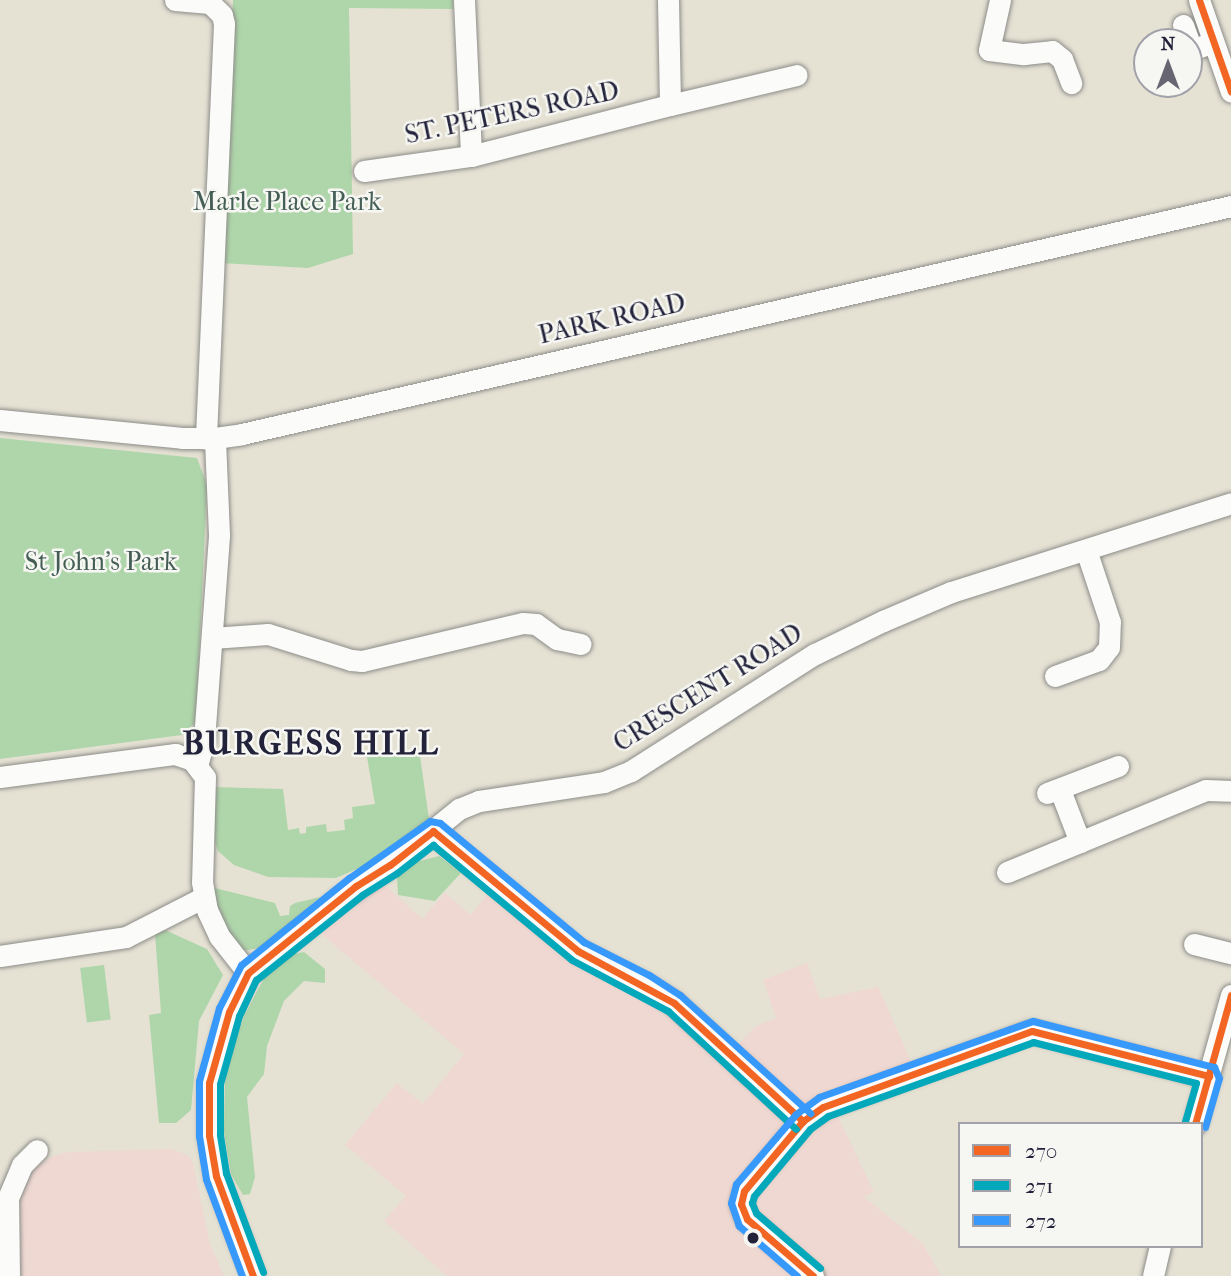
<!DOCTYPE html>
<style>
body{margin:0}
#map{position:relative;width:1231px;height:1276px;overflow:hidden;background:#e5e2d4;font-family:"IM FELL French Canon",serif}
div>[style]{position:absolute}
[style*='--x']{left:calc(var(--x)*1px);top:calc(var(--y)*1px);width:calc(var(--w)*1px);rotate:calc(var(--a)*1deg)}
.built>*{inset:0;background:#efd8d2}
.green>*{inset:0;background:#afd6aa;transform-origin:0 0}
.roads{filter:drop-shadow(0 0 2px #8d8c89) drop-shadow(0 0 2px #8d8c89)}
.minor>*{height:21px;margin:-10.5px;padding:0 10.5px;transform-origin:10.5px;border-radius:10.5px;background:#fbfbf9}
.bus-1>*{height:7px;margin:-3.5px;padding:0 3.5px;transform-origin:3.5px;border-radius:3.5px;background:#f26522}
.bus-2>*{height:7px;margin:-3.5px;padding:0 3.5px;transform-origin:3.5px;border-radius:3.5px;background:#03a8ba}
.bus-3>*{height:7px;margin:-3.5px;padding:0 3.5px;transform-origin:3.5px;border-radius:3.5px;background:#3799fb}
.dots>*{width:19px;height:19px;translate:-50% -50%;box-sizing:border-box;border:4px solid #f6f6f2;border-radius:50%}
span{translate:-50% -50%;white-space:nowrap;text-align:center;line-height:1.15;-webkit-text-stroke:5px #f6f6f2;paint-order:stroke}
.street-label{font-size:26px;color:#22223b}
.park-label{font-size:26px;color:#445e56}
.district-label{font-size:33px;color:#22223b;font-weight:700;letter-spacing:2px}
.legend{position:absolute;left:958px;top:1122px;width:245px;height:126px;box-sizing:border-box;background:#f6f6f2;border:2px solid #a1a1a9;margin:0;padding:9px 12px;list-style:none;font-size:21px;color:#22223b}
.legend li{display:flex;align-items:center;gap:14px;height:35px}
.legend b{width:35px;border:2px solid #a1a1a9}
.north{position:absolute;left:1133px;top:28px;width:70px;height:70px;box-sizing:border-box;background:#f6f6f2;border:2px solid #a1a1a9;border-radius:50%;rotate:0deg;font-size:19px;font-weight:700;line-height:28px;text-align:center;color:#22223b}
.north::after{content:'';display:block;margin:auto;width:24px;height:32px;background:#666571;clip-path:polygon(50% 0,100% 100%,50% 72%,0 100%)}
</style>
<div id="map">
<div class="built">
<i style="clip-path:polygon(383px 883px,422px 919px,445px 893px,471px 915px,490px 891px,641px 989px,729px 1054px,756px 1026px,776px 1018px,763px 980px,807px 963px,820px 999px,878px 987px,919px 1079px,838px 1117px,874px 1192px,864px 1197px,923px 1244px,941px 1276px,447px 1276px,384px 1221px,406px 1196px,345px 1145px,397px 1083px,423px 1104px,464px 1054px,320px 933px)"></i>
<i style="clip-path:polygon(171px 1149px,188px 1155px,193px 1163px,210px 1244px,224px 1276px,21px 1276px,20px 1201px,24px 1186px,34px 1169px,51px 1157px,68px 1152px)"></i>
</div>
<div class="green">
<i style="clip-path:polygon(233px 0,453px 0,453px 9px,349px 8px,353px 254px,308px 268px,220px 263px)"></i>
<i style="clip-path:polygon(0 438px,197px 458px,207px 485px,197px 701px,195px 723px,182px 735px,0 759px)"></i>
<i style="clip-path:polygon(419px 749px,429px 819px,387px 856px,336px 878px,268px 877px,234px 865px,218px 851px,212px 834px,214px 787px,283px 789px,288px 830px,299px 828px,300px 834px,306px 833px,306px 827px,326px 824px,327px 832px,345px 830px,344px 820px,353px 818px,352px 807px,375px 804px,367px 757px)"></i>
<i style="clip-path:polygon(439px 856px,461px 873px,435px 901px,398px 895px,397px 876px,416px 862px)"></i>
<i style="clip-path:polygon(215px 888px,275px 903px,280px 916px,289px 915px,290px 906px,295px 903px,320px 897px,261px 948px,242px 951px,218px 918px,212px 891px)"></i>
<i style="clip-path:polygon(165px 930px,207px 949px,223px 975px,199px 1021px,191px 1110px,176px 1123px,159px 1123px,149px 1015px,161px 1013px,155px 934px)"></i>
<i style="clip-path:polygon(304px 952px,325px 969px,325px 983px,304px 981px,284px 1001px,267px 1046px,264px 1074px,247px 1097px,255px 1177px,250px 1194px,243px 1195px,231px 1174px,224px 1132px,225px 1082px,232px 1051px,245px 1014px,268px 971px,289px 955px)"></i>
<i style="left:104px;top:965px;width:55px;height:24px;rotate:83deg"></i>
</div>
<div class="roads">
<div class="minor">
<i style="--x:175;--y:0;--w:35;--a:5"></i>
<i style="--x:210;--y:3;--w:17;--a:45"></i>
<i style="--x:222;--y:15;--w:9;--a:77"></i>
<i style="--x:224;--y:24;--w:415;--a:92.5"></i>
<i style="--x:464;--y:0;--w:156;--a:87.4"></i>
<i style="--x:668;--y:0;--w:105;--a:88.9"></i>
<i style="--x:670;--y:105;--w:130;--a:-13.3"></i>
<i style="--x:1000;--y:0;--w:51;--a:102.4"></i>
<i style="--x:989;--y:50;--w:35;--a:7"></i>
<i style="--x:1024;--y:54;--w:28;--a:-6"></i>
<i style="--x:1052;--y:51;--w:13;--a:39"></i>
<i style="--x:1062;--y:59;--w:26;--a:69"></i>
<i style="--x:1199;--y:0;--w:97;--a:70.8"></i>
<i style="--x:1183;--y:25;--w:27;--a:70"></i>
<i style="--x:1192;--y:50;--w:22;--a:-21"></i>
<i style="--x:364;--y:171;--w:108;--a:-8"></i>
<i style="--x:471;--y:156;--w:205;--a:-14.4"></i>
<i style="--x:0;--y:420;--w:183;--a:5.6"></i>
<i style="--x:182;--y:438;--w:33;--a:0"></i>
<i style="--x:215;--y:438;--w:27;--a:-8"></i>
<i style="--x:242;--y:434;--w:1015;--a:-12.98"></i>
<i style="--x:212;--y:638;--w:56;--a:-4.1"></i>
<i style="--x:268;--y:634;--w:87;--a:17.4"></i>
<i style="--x:351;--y:660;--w:11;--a:5"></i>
<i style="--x:362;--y:661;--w:165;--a:-13.3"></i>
<i style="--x:523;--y:623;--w:13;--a:4"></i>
<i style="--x:536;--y:624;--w:26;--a:36"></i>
<i style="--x:557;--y:639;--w:24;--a:12"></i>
<i style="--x:1055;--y:676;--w:47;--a:-20"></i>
<i style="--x:1099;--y:660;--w:16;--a:-52"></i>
<i style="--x:1109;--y:647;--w:25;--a:-88"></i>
<i style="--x:1110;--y:622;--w:76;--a:-108.4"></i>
<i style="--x:197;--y:766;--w:27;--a:-75"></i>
<i style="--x:204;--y:740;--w:206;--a:-85.8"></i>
<i style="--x:219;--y:535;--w:97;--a:-92.4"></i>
<i style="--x:0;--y:777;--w:177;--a:-7.5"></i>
<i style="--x:175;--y:754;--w:18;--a:19"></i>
<i style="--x:192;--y:760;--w:21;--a:53"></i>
<i style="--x:205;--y:777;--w:105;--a:91.6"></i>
<i style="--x:202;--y:882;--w:28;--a:80"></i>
<i style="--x:207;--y:910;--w:29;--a:65"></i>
<i style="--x:219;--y:936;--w:47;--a:51.9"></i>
<i style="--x:1060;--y:790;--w:56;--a:69"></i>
<i style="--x:1047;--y:793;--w:76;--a:-20.8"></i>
<i style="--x:433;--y:831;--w:188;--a:39.6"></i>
<i style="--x:578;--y:951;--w:74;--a:26.6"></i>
<i style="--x:644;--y:984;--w:36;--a:32"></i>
<i style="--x:674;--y:1003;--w:175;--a:42.5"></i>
<i style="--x:1007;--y:872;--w:215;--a:-22.4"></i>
<i style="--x:1206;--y:790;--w:25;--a:2"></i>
<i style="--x:1194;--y:944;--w:38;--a:14"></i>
<i style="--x:0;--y:956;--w:127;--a:-8.6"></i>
<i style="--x:126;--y:937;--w:88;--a:-27.1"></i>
<i style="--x:1195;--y:1124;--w:134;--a:-74.4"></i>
<i style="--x:9;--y:1276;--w:78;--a:-90.7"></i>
<i style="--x:8;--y:1198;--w:36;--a:-67"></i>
<i style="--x:22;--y:1165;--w:21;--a:-45"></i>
<i style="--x:253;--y:1276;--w:107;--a:-110.3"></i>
<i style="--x:216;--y:1176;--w:42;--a:-99.7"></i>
<i style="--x:209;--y:1135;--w:52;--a:-90"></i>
<i style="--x:209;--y:1083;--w:74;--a:-74.3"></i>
<i style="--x:229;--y:1012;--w:43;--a:-64"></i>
<i style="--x:248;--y:973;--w:119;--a:-38.9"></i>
<i style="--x:341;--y:898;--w:59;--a:-34"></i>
<i style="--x:390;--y:865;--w:89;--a:-39.1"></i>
<i style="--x:459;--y:809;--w:22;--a:-22"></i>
<i style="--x:479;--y:801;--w:126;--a:-8.6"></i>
<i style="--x:604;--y:782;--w:29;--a:-22"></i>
<i style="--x:631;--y:771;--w:218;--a:-32.5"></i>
<i style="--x:815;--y:654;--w:76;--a:-25.9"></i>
<i style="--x:883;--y:621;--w:74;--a:-23.1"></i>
<i style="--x:951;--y:592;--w:294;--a:-17.6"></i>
<i style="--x:813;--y:1276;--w:87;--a:-139.2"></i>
<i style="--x:747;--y:1219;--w:16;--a:-112"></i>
<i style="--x:741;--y:1204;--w:13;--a:-77"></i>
<i style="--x:744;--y:1191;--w:92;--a:-49.9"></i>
<i style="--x:803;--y:1121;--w:24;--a:-35"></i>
<i style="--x:823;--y:1107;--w:222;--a:-20"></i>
<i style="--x:1032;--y:1031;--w:183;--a:14.3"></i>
<i style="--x:1153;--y:1276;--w:31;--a:-77"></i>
</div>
</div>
<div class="bus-1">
<i style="--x:1199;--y:0;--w:97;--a:70.8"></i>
<i style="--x:1195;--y:1124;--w:134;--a:-74.4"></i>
<i style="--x:253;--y:1276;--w:107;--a:-110.3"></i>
<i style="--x:216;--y:1176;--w:42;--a:-99.7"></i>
<i style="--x:209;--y:1135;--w:52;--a:-90"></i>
<i style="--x:209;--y:1083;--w:74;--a:-74.3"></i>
<i style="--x:229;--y:1012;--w:43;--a:-64"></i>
<i style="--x:248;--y:973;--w:139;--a:-38.9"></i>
<i style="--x:356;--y:886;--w:40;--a:-32"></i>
<i style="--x:390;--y:865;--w:55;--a:-38.3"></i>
<i style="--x:433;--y:831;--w:188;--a:39.6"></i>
<i style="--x:578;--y:951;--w:109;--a:28.4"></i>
<i style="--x:674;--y:1003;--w:175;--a:42.5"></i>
<i style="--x:813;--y:1276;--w:87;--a:-139.2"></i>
<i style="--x:747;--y:1219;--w:16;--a:-112"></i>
<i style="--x:741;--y:1204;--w:13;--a:-77"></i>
<i style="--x:744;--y:1191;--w:92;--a:-49.9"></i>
<i style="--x:803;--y:1121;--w:24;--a:-35"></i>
<i style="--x:823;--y:1107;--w:222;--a:-20"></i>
<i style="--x:1032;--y:1031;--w:183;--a:14.3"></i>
</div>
<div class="bus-2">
<i style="--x:820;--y:1268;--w:84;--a:-139.3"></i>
<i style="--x:756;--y:1213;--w:11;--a:-112"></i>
<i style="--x:752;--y:1203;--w:7;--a:-74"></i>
<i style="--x:754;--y:1196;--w:87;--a:-50.1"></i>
<i style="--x:810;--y:1129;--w:22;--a:-36"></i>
<i style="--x:828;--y:1116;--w:218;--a:-19.8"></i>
<i style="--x:1033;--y:1042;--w:168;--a:14.1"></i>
<i style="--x:1196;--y:1083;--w:40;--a:106"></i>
<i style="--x:263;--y:1272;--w:106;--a:-110.5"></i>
<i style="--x:226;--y:1173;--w:39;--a:-99"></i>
<i style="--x:220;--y:1134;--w:50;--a:-90"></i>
<i style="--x:220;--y:1084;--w:71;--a:-74.4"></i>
<i style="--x:239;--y:1016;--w:40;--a:-65"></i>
<i style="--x:256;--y:980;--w:136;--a:-38.7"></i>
<i style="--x:362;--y:895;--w:41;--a:-32.2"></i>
<i style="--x:397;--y:873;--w:46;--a:-37.9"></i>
<i style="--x:433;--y:845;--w:180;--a:39.6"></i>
<i style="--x:572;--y:960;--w:109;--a:28"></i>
<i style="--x:668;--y:1011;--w:174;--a:42.7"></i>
</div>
<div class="bus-3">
<i style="--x:242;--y:1276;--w:103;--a:-110.4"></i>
<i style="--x:206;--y:1179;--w:44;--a:-99.2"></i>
<i style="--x:199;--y:1136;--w:55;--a:-90"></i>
<i style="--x:199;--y:1081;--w:76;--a:-74.7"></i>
<i style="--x:219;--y:1008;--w:48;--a:-62.9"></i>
<i style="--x:241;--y:965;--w:139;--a:-38.9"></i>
<i style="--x:349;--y:878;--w:99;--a:-35.1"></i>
<i style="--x:430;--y:821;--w:10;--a:11"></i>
<i style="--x:440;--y:823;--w:187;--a:39.6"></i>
<i style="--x:584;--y:942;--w:73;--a:26.9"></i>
<i style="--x:649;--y:975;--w:37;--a:33"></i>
<i style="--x:680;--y:995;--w:176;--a:42.2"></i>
<i style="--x:797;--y:1276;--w:77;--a:-139.2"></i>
<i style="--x:739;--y:1226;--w:24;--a:-109"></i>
<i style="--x:731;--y:1203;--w:20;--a:-75"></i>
<i style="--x:736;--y:1184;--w:92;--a:-49.4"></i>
<i style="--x:796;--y:1114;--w:29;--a:-36"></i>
<i style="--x:819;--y:1097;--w:227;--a:-19.6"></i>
<i style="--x:1033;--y:1021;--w:187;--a:14.3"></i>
<i style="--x:1214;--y:1067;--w:12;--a:66"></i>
<i style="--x:1219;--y:1078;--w:51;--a:105.9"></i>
</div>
<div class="dots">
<i style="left:753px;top:1238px;background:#22223b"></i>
</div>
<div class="street-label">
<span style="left:512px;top:113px;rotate:-12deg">ST. PETERS ROAD</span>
<span style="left:612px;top:319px;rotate:-13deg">PARK ROAD</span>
<span style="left:708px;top:688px;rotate:-32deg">CRESCENT ROAD</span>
</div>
<div class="park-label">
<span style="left:287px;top:202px">Marle Place Park</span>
<span style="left:101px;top:562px">St John's Park</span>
</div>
<div class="district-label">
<span style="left:311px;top:744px">BURGESS HILL</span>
</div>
<ul class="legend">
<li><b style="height:9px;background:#f26522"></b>270</li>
<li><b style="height:9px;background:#03a8ba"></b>271</li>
<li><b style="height:9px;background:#3799fb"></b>272</li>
</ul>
<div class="north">N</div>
</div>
